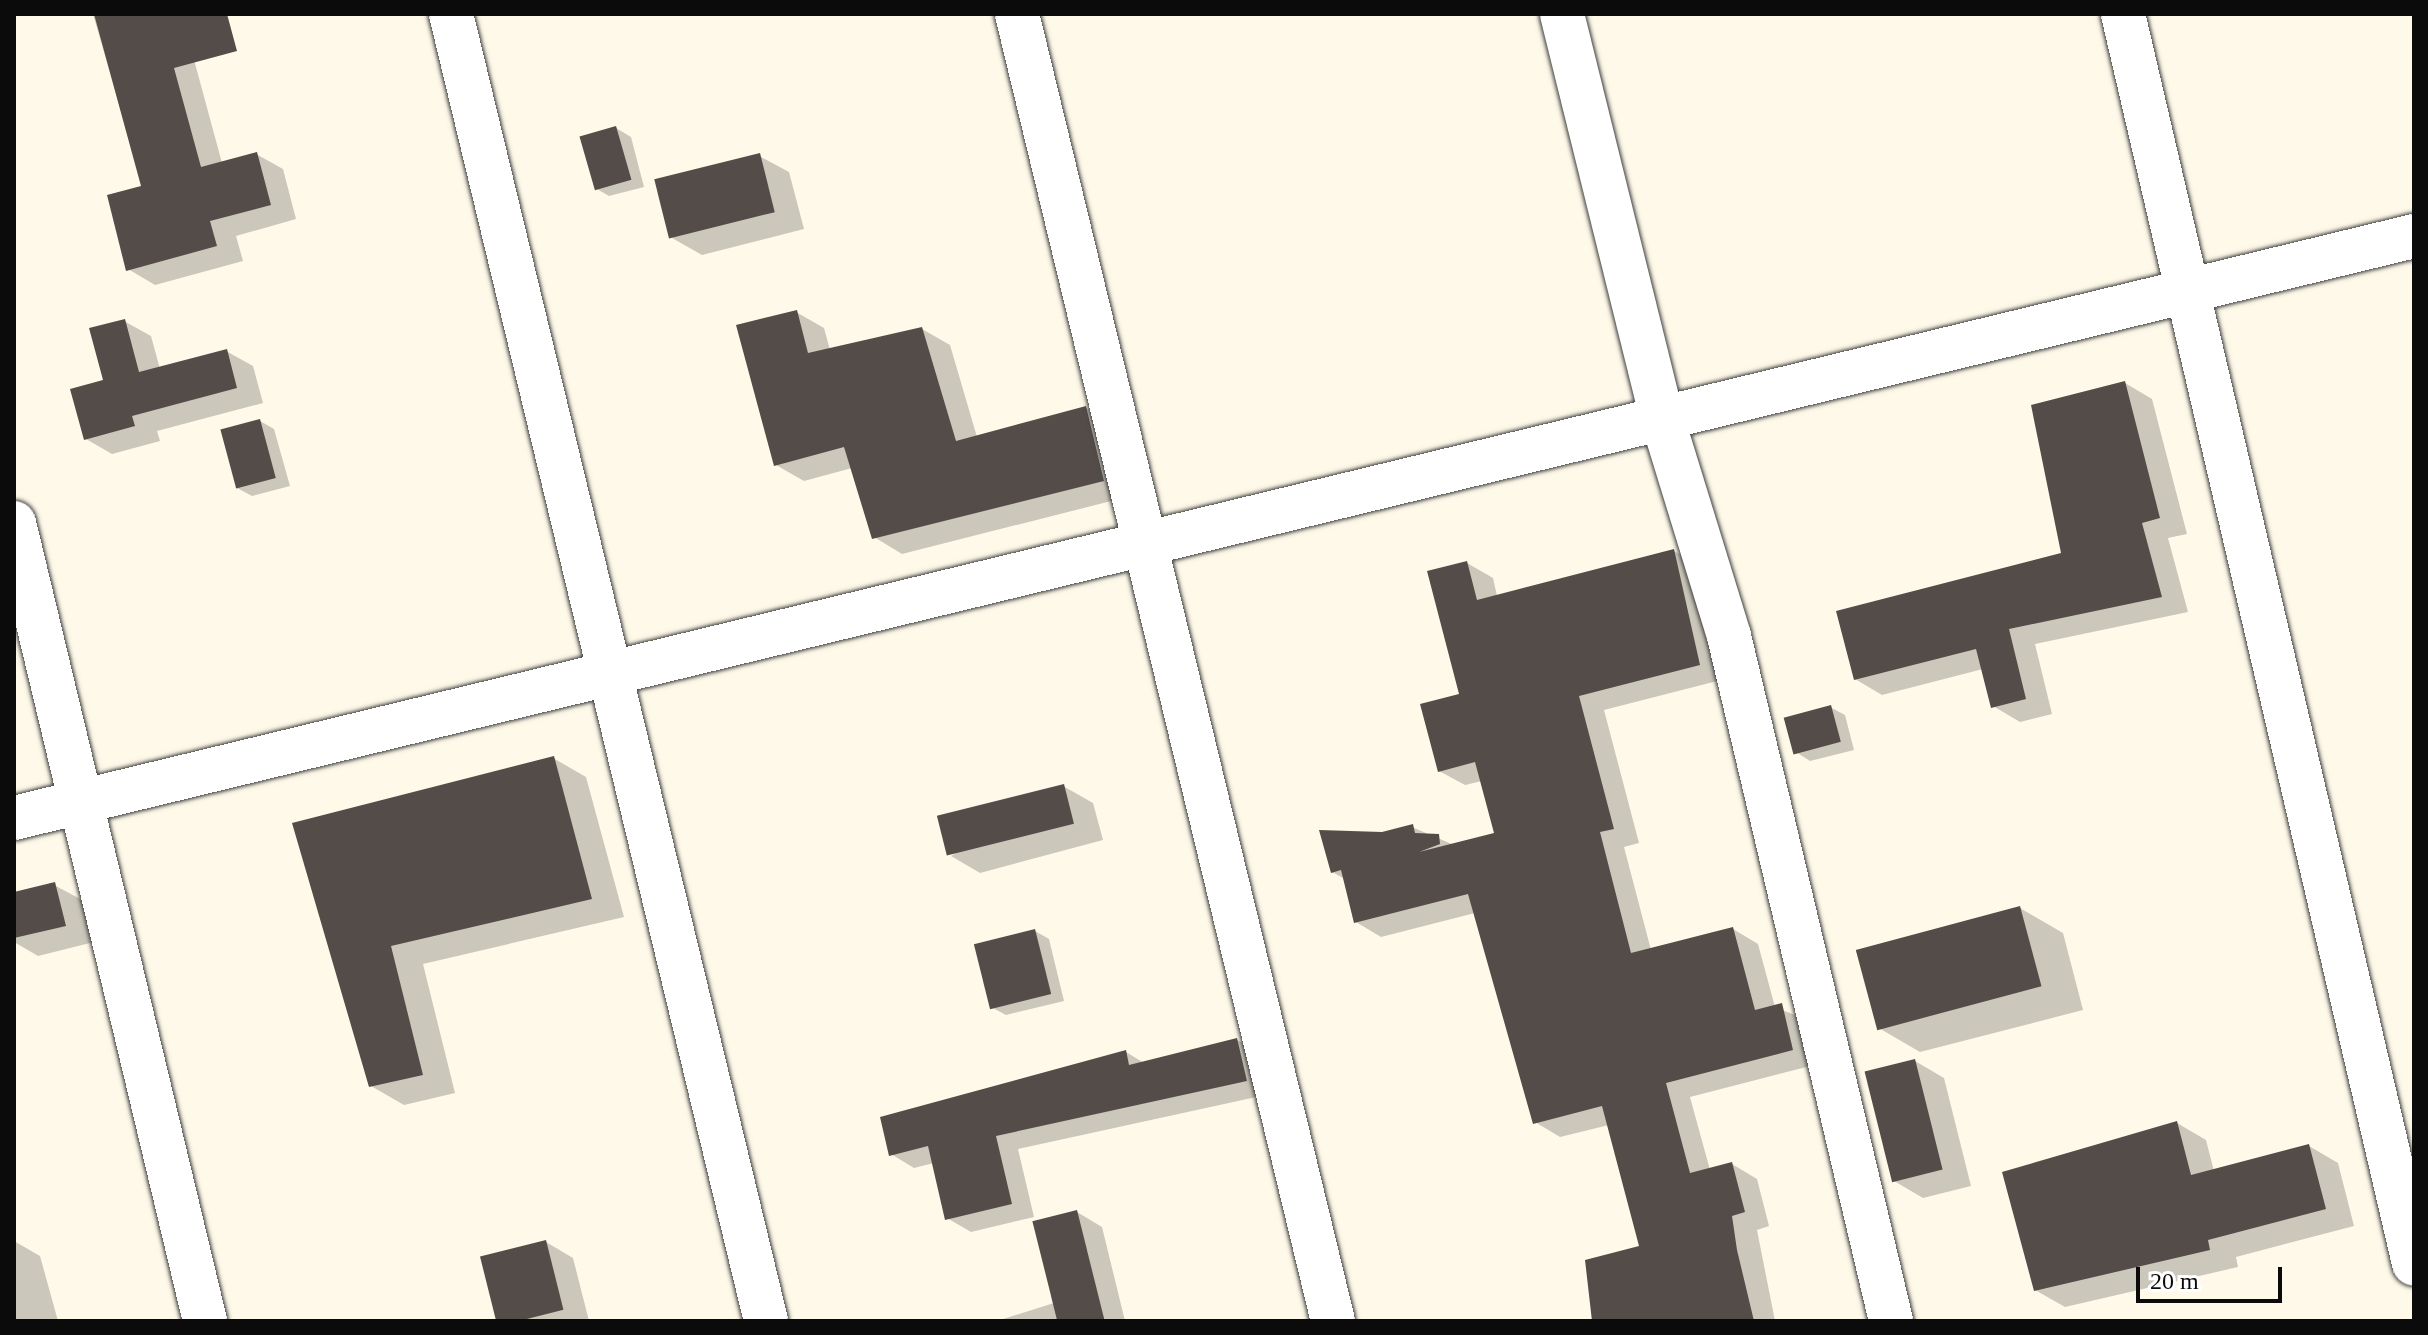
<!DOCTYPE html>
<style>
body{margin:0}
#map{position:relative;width:2428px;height:1335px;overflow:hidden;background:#fef9e9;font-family:"Times New Roman",serif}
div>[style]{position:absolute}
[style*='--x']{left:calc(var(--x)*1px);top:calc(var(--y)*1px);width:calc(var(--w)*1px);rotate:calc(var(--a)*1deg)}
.shadow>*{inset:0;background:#0003}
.building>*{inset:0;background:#534c48;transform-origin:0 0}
.roads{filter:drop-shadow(0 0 2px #3e3e3e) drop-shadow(0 0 2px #3e3e3e)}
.minor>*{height:44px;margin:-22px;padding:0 22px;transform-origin:22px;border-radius:22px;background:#fff}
span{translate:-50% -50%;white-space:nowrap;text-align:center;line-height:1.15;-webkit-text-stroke:8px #fff;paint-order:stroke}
.frame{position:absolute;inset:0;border:16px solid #0b0b0b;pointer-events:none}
.scale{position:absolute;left:2136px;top:1267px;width:146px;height:36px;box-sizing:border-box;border:4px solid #0b0b0b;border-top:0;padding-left:10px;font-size:24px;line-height:28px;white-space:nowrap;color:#0b0b0b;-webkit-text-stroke:6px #fff;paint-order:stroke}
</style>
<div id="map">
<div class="shadow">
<i style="clip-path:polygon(93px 14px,169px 14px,193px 56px,222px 163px,256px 154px,283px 169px,296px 219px,236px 236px,243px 261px,155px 285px,128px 269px,143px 188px)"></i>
<i style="clip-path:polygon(616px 128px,631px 137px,644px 187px,609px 196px,595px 188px)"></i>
<i style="clip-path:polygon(759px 156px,789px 172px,804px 229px,702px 255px,672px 238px)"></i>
<i style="clip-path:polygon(796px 312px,824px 328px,830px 350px,922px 329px,950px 345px,977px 437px,1086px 408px,1114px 424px,1131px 496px,902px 554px,874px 537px,852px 468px,804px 481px,776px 465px)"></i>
<i style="clip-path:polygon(124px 321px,151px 336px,160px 369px,226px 351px,253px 366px,263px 403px,157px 431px,160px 441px,112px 454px,86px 439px)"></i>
<i style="clip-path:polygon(2125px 383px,2152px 399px,2187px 534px,2168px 538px,2188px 612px,2035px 644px,2052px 714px,2020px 722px,1993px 706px,1983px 669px,1882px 695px,1855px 679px,2063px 555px)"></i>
<i style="clip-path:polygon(260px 421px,274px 429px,290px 486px,252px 496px,237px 488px)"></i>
<i style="clip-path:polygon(1674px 551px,1700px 566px,1725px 679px,1604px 710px,1639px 843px,1624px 847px,1651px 950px,1733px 929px,1758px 944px,1775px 1007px,1807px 1020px,1818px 1064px,1690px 1097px,1710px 1170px,1732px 1164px,1757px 1179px,1769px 1226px,1757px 1230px,1775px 1321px,1666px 1321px,1609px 1125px,1560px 1137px,1535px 1122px,1475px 913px,1381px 937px,1356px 922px,1345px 879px,1332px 872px,1382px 834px,1412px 827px,1454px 845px,1497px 834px,1482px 781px,1465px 785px,1439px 771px,1462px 695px,1467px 563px,1493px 578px,1497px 596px)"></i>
<i style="clip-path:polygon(1830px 707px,1845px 715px,1854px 750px,1810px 761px,1796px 752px)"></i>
<i style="clip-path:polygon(553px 758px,586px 777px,624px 917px,423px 964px,455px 1093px,404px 1105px,371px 1086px,295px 824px)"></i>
<i style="clip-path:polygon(1063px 786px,1093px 803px,1103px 840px,980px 873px,951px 856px)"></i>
<i style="clip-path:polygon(54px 885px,84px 901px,94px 942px,38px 956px,14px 942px,14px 894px)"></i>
<i style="clip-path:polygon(2020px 908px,2063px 933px,2083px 1010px,1920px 1052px,1877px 1027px)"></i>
<i style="clip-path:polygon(1035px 931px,1049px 939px,1064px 1001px,1006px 1015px,991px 1007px)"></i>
<i style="clip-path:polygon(1237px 1040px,1260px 1053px,1270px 1094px,1018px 1149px,1034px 1217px,971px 1232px,947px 1218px,934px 1163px,914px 1168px,891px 1154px,1126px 1052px,1144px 1063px)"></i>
<i style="clip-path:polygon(1915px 1061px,1944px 1078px,1971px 1186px,1923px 1198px,1894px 1181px)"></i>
<i style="clip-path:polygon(2177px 1123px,2206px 1140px,2214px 1171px,2309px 1146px,2338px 1163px,2354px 1226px,2236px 1257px,2238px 1267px,2065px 1307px,2035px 1290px)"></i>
<i style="clip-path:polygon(1077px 1212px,1102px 1227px,1125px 1321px,997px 1321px,1054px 1303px)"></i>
<i style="clip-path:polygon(14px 1241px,40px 1256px,58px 1321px,14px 1321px)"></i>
<i style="clip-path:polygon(546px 1242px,573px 1258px,589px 1321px,498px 1321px,482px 1258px)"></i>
</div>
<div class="building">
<i style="clip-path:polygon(94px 14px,227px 14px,237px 51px,174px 68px,201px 167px,257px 152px,271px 205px,210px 221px,217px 246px,126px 271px,107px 195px,141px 186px)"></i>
<i style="left:616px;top:126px;width:56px;height:38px;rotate:74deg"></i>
<i style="left:760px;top:153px;width:61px;height:109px;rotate:76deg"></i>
<i style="clip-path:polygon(797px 310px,808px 353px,922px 327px,956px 441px,1086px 406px,1104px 481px,872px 539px,844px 447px,774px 466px,736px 325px)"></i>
<i style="clip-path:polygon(125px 319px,139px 372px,227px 349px,237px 388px,132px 416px,135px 426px,84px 440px,70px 389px,103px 380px,89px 328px)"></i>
<i style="clip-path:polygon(2125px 381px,2160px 518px,2142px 523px,2162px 597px,2009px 629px,2026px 699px,1991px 708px,1976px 649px,1854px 680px,1836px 611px,2061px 553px,2031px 405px)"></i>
<i style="left:260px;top:419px;width:61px;height:41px;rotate:75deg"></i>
<i style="clip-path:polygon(1674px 549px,1700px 665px,1579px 696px,1614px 829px,1600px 832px,1631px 953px,1733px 927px,1755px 1010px,1782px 1003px,1793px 1050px,1666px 1083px,1690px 1173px,1732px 1162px,1745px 1212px,1732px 1216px,1737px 1250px,1754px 1321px,1592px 1321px,1585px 1260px,1639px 1246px,1602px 1106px,1533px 1124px,1468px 894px,1354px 923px,1341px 870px,1331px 873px,1319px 830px,1382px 832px,1413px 824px,1415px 833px,1439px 834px,1440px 844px,1419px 852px,1494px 833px,1475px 762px,1438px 772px,1420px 704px,1459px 694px,1427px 571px,1467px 561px,1477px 600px)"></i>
<i style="left:1831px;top:705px;width:38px;height:49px;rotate:75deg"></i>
<i style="clip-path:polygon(554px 756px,592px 899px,391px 946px,423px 1075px,369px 1087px,292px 823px)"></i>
<i style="left:1064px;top:784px;width:41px;height:131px;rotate:76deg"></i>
<i style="clip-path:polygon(55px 882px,66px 926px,14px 938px,14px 892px)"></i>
<i style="left:2020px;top:906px;width:83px;height:170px;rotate:75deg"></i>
<i style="left:1035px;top:929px;width:67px;height:63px;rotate:76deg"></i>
<i style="clip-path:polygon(1237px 1038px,1247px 1081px,996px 1136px,1012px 1204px,945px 1220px,928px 1146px,889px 1156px,880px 1117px,1126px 1050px,1129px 1065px)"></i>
<i style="left:1915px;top:1059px;width:114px;height:52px;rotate:76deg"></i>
<i style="clip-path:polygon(2177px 1121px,2191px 1175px,2309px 1144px,2326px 1209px,2208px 1240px,2210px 1250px,2034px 1291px,2002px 1172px)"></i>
<i style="left:1077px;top:1210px;width:114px;height:46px;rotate:76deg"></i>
<i style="left:546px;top:1240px;width:72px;height:68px;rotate:76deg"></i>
</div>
<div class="roads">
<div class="minor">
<i style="--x:451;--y:14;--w:1344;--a:76.45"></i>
<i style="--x:1017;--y:14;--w:1345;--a:76.41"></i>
<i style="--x:1562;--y:14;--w:416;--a:76.1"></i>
<i style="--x:1662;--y:418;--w:228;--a:72.9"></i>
<i style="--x:1729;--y:636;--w:704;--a:76.69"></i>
<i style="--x:2123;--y:14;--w:1283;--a:76.89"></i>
<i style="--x:14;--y:523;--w:821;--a:76.54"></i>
<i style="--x:14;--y:818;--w:2470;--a:-13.63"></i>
</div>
</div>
<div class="frame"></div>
<div class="scale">20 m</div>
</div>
